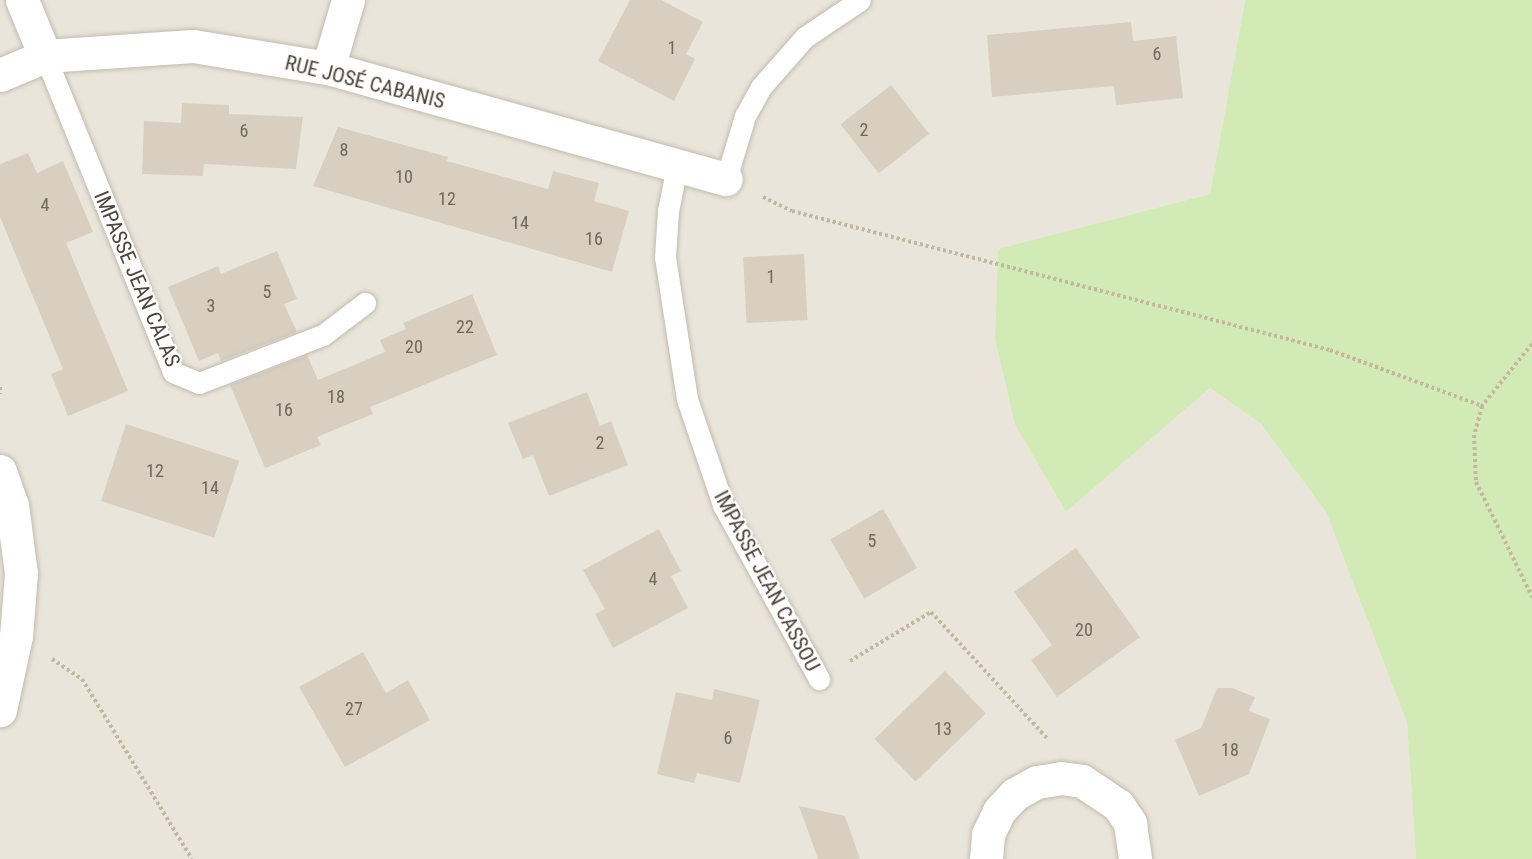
<!DOCTYPE html>
<meta charset="utf-8">
<style>
body{margin:0}
#map{position:relative;width:1532px;height:859px;overflow:hidden;background:#f6f3ec;font-family:"Roboto Condensed",sans-serif}
div>[style]{position:absolute}
[style*='--x']{left:calc(var(--x)*1px);top:calc(var(--y)*1px);width:calc(var(--w)*1px);rotate:calc(var(--a)*1deg)}
.residential>*{inset:0;background:#eae5da}
.green>*{inset:0;background:#d2eab5}
.building>*{inset:0;background:#d8cfc1;transform-origin:0 0}
.path>*{height:4px;margin-top:-2px;transform-origin:0;background:repeating-linear-gradient(90deg,#c4b79f 0 3px,transparent 0 6px)}
.roads{filter:drop-shadow(0 0 2px #c2bbae) drop-shadow(0 0 2px #c2bbae)}
.lane>*{height:21px;margin:-10.5px;padding:0 10.5px;transform-origin:10.5px;border-radius:10.5px;background:#fff}
.street>*{height:33px;margin:-16.5px;padding:0 16.5px;transform-origin:16.5px;border-radius:16.5px;background:#fff}
span{translate:-50% -50%;white-space:nowrap;text-align:center;line-height:1.15;-webkit-text-stroke:4.5px #fff;paint-order:stroke}
.number-label{font-size:18px;color:#6e675b}
.number-label span{-webkit-text-stroke-width:0}
.street-label{font-size:21px;color:#4b4439}
</style>
<div id="map">
<div class="residential">
<i style="clip-path:polygon(0 0,1245px 0,1210px 194px,998px 249px,995px 339px,1015px 425px,1066px 512px,1210px 388px,1261px 424px,1326px 512px,1407px 723px,1416px 859px,0 859px)"></i>
</div>
<div class="green">
<i style="clip-path:polygon(1245px 0,1532px 0,1532px 859px,1416px 859px,1407px 723px,1326px 512px,1261px 424px,1210px 388px,1066px 512px,1015px 425px,995px 339px,998px 249px,1210px 194px)"></i>
</div>
<div class="building">
<i style="clip-path:polygon(630px 0,661px 0,703px 22px,686px 54px,695px 59px,674px 101px,598px 61px)"></i>
<i style="clip-path:polygon(1131px 22px,1133px 41px,1176px 36px,1183px 98px,1116px 105px,1114px 86px,992px 97px,987px 35px)"></i>
<i style="left:891px;top:85px;width:62px;height:64px;rotate:52deg"></i>
<i style="clip-path:polygon(182px 103px,229px 105px,229px 114px,303px 117px,296px 169px,204px 164px,203px 176px,142px 174px,144px 121px,181px 123px)"></i>
<i style="clip-path:polygon(338px 127px,448px 157px,447px 161px,548px 189px,553px 171px,599px 183px,594px 201px,629px 211px,612px 272px,313px 186px)"></i>
<i style="clip-path:polygon(28px 153px,37px 173px,63px 161px,93px 232px,66px 243px,128px 391px,68px 416px,51px 374px,63px 369px,0 217px,0 164px)"></i>
<i style="clip-path:polygon(277px 251px,297px 299px,284px 304px,297px 332px,221px 361px,218px 353px,199px 361px,168px 287px,218px 266px,221px 274px)"></i>
<i style="left:804px;top:254px;width:66px;height:61px;rotate:87deg"></i>
<i style="clip-path:polygon(472px 294px,497px 355px,370px 407px,373px 414px,317px 437px,321px 445px,265px 468px,230px 385px,307px 355px,318px 380px,385px 352px,380px 340px,406px 329px,403px 323px)"></i>
<i style="clip-path:polygon(587px 392px,600px 426px,611px 421px,628px 465px,549px 496px,533px 455px,523px 459px,508px 423px)"></i>
<i style="left:126px;top:424px;width:119px;height:81px;rotate:18deg"></i>
<i style="left:883px;top:509px;width:68px;height:61px;rotate:60deg"></i>
<i style="clip-path:polygon(659px 529px,681px 571px,671px 576px,688px 608px,613px 648px,595px 614px,605px 609px,583px 570px)"></i>
<i style="clip-path:polygon(1076px 548px,1140px 637px,1057px 697px,1031px 660px,1052px 645px,1014px 592px)"></i>
<i style="clip-path:polygon(363px 652px,386px 693px,408px 680px,430px 720px,345px 767px,299px 687px)"></i>
<i style="left:945px;top:671px;width:59px;height:98px;rotate:46deg"></i>
<i style="clip-path:polygon(1217px 688px,1232px 688px,1255px 697px,1249px 711px,1270px 719px,1249px 774px,1199px 796px,1175px 740px,1201px 728px)"></i>
<i style="clip-path:polygon(714px 689px,760px 700px,740px 783px,697px 773px,694px 783px,657px 774px,676px 692px,712px 700px)"></i>
<i style="clip-path:polygon(799px 806px,845px 816px,860px 859px,818px 859px)"></i>
</div>
<div class="path">
<i style="--x:763;--y:197;--w:32;--a:26"></i>
<i style="--x:792;--y:211;--w:556;--a:14.49"></i>
<i style="--x:1330;--y:350;--w:162;--a:20.2"></i>
<i style="--x:1532;--y:344;--w:80;--a:128.9"></i>
<i style="--x:1482;--y:406;--w:30;--a:105"></i>
<i style="--x:1474;--y:435;--w:47;--a:87.6"></i>
<i style="--x:1476;--y:482;--w:128;--a:64"></i>
<i style="--x:0;--y:387;--w:7;--a:90"></i>
<i style="--x:52;--y:659;--w:36;--a:34"></i>
<i style="--x:82;--y:679;--w:211;--a:58.6"></i>
<i style="--x:850;--y:661;--w:95;--a:-31.2"></i>
<i style="--x:931;--y:612;--w:171;--a:47.4"></i>
</div>
<div class="roads">
<div class="lane">
<i style="--x:45;--y:56;--w:341;--a:67.9"></i>
<i style="--x:173;--y:372;--w:28;--a:23"></i>
<i style="--x:199;--y:383;--w:133;--a:-21.2"></i>
<i style="--x:323;--y:335;--w:53;--a:-37.3"></i>
<i style="--x:677;--y:166;--w:46;--a:101.3"></i>
<i style="--x:668;--y:211;--w:46;--a:93.7"></i>
<i style="--x:665;--y:257;--w:144;--a:81.2"></i>
<i style="--x:687;--y:399;--w:112;--a:71.2"></i>
<i style="--x:723;--y:505;--w:199;--a:61.1"></i>
<i style="--x:726;--y:179;--w:66;--a:-73.2"></i>
<i style="--x:745;--y:116;--w:33;--a:-61"></i>
<i style="--x:761;--y:87;--w:67;--a:-48.7"></i>
<i style="--x:805;--y:37;--w:66;--a:-33.9"></i>
</div>
<div class="street">
<i style="--x:22;--y:0;--w:61;--a:67.7"></i>
<i style="--x:328;--y:68;--w:71;--a:-73.6"></i>
<i style="--x:0;--y:75;--w:49;--a:-22.9"></i>
<i style="--x:45;--y:56;--w:148;--a:-3.9"></i>
<i style="--x:193;--y:46;--w:137;--a:9.3"></i>
<i style="--x:328;--y:68;--w:413;--a:15.6"></i>
<i style="--x:0;--y:471;--w:36;--a:71"></i>
<i style="--x:12;--y:505;--w:69;--a:82.5"></i>
<i style="--x:21;--y:573;--w:63;--a:94.5"></i>
<i style="--x:16;--y:636;--w:76;--a:102.2"></i>
<i style="--x:986;--y:859;--w:25;--a:-85"></i>
<i style="--x:988;--y:834;--w:25;--a:-64"></i>
<i style="--x:999;--y:811;--w:23;--a:-47"></i>
<i style="--x:1015;--y:794;--w:25;--a:-29"></i>
<i style="--x:1037;--y:782;--w:24;--a:-9"></i>
<i style="--x:1061;--y:778;--w:21;--a:8"></i>
<i style="--x:1082;--y:781;--w:43;--a:33.7"></i>
<i style="--x:1118;--y:805;--w:22;--a:56"></i>
<i style="--x:1130;--y:823;--w:36;--a:82"></i>
</div>
</div>
<div class="number-label">
<span style="left:672px;top:48px">1</span>
<span style="left:1157px;top:54px">6</span>
<span style="left:864px;top:130px">2</span>
<span style="left:244px;top:131px">6</span>
<span style="left:344px;top:150px">8</span>
<span style="left:404px;top:177px">10</span>
<span style="left:447px;top:199px">12</span>
<span style="left:45px;top:205px">4</span>
<span style="left:520px;top:223px">14</span>
<span style="left:594px;top:239px">16</span>
<span style="left:771px;top:277px">1</span>
<span style="left:267px;top:292px">5</span>
<span style="left:211px;top:306px">3</span>
<span style="left:465px;top:327px">22</span>
<span style="left:414px;top:347px">20</span>
<span style="left:336px;top:397px">18</span>
<span style="left:284px;top:410px">16</span>
<span style="left:600px;top:443px">2</span>
<span style="left:155px;top:471px">12</span>
<span style="left:210px;top:488px">14</span>
<span style="left:872px;top:541px">5</span>
<span style="left:653px;top:579px">4</span>
<span style="left:1084px;top:630px">20</span>
<span style="left:354px;top:709px">27</span>
<span style="left:943px;top:729px">13</span>
<span style="left:728px;top:738px">6</span>
<span style="left:1230px;top:750px">18</span>
</div>
<div class="street-label">
<span style="left:365px;top:82px;rotate:14deg">RUE JOSÉ CABANIS</span>
<span style="left:137px;top:279px;rotate:67deg">IMPASSE JEAN CALAS</span>
<span style="left:767px;top:581px;rotate:62deg">IMPASSE JEAN CASSOU</span>
</div>
</div>
